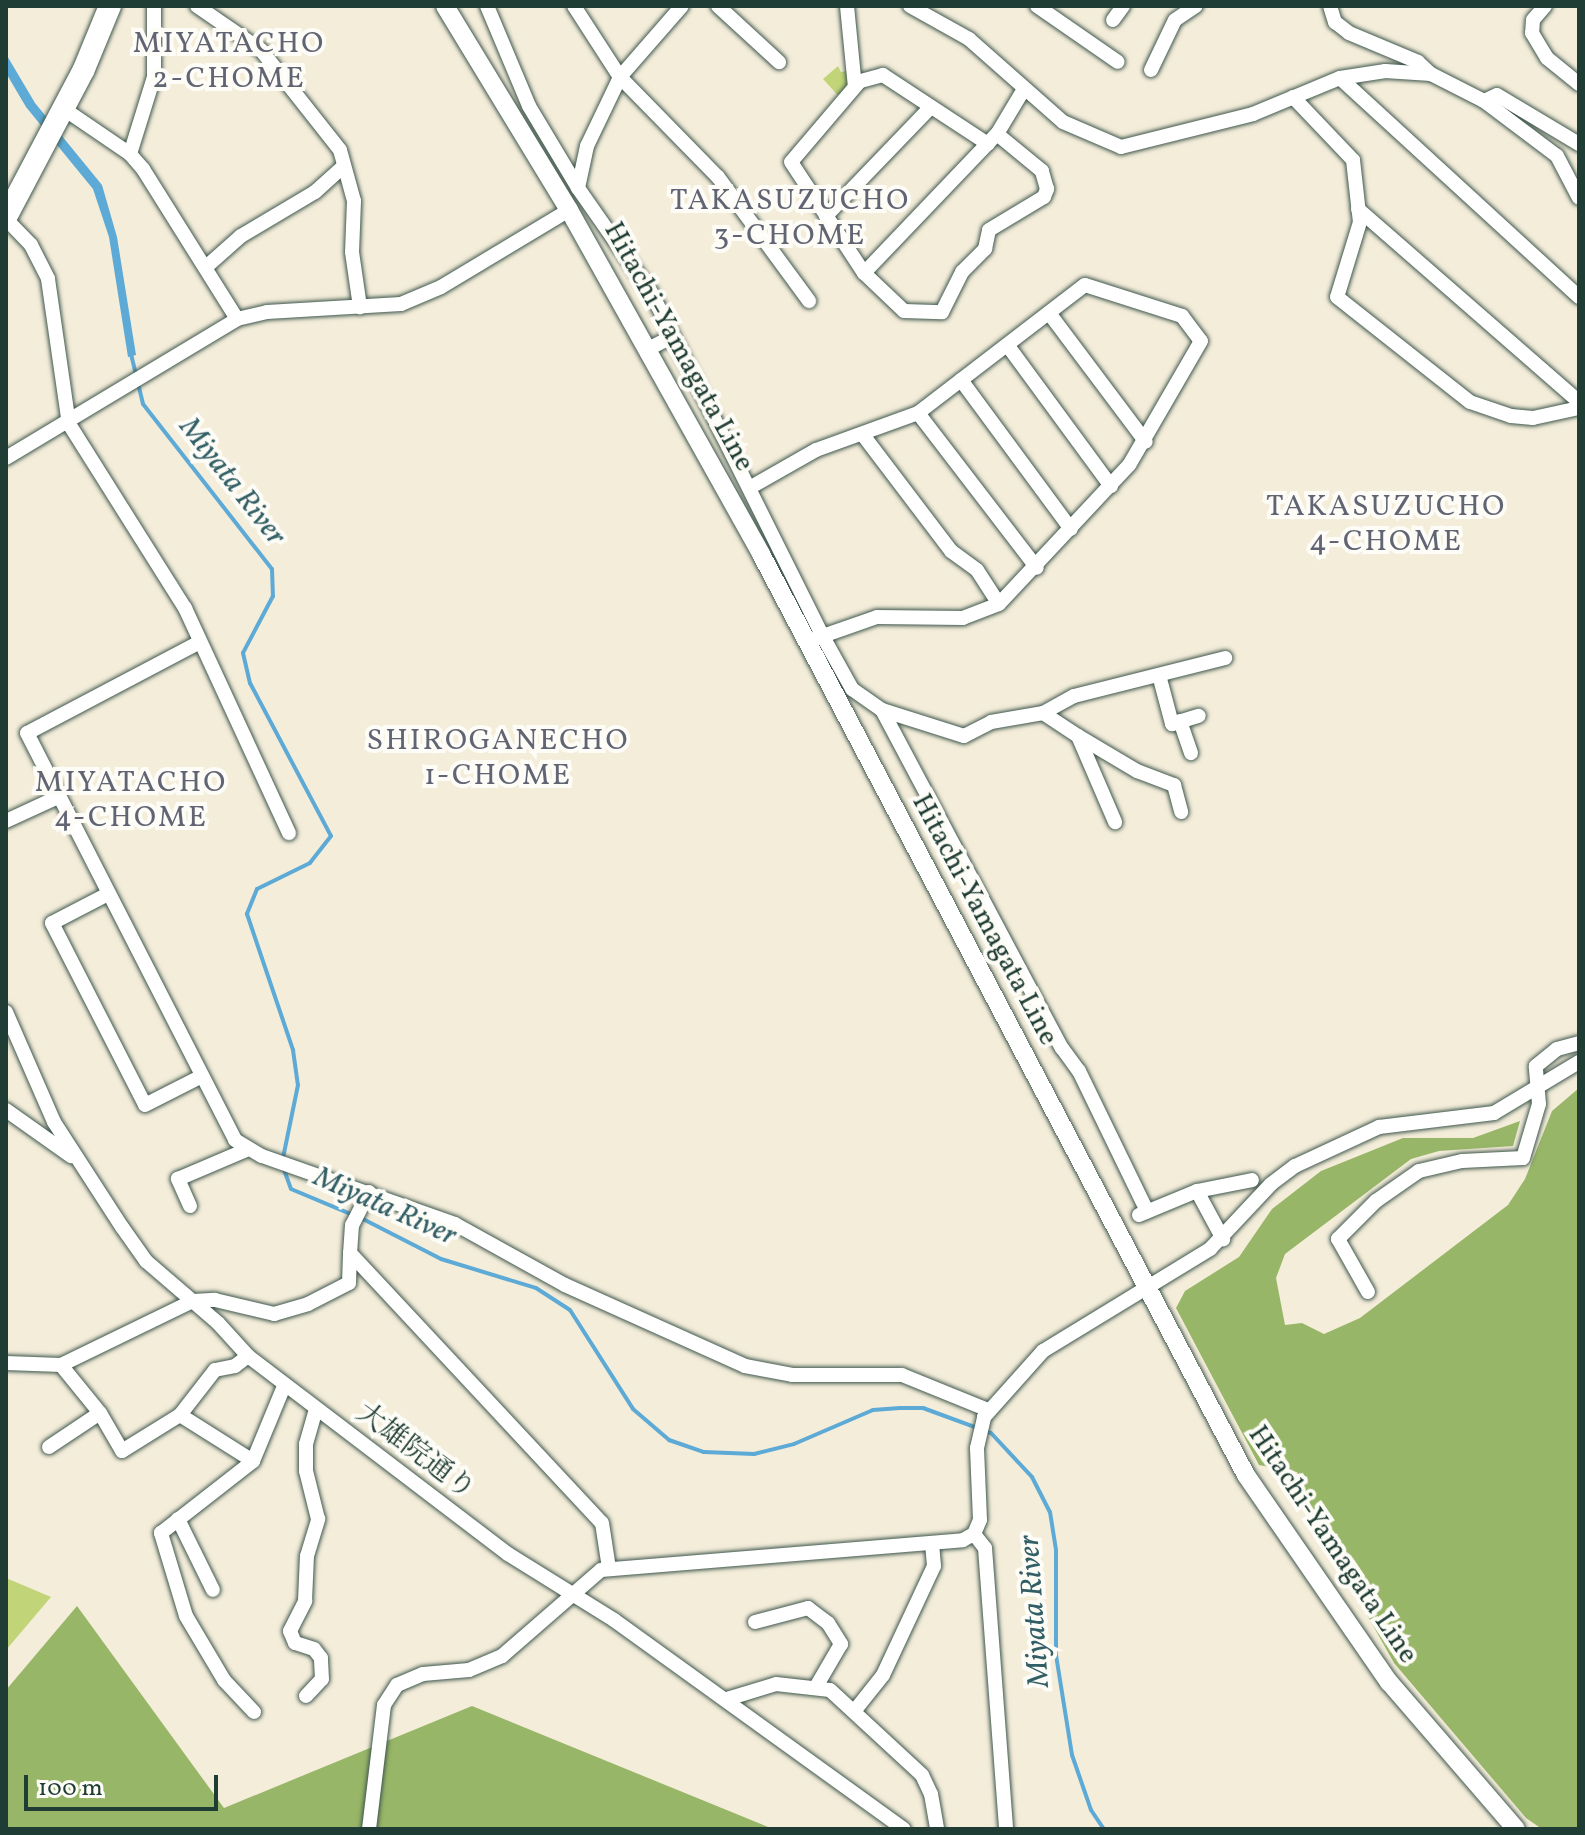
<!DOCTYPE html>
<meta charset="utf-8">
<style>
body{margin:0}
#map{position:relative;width:1585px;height:1835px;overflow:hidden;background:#f4edda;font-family:Vollkorn,"Noto Serif JP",serif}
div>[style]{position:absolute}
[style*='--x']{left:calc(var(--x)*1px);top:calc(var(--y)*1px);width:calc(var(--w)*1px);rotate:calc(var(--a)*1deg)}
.green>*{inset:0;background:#c1d578}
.forest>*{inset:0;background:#98b668}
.water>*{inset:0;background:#5daad6}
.stream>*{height:4px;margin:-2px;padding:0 2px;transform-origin:2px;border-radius:2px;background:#5daad6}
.roads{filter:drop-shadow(0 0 2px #3f574d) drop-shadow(0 0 2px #3f574d)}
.minor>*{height:14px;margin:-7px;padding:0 7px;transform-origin:7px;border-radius:7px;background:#fff}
.major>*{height:18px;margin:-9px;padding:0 9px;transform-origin:9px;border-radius:9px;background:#fff}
.highway>*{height:22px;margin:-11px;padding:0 11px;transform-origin:11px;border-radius:11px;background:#fff}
span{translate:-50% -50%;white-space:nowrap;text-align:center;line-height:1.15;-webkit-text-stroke:8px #fdfcf7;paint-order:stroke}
.street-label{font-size:28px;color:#1f3d34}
.neighbourhood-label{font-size:30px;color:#616473;letter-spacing:2px}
.water-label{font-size:30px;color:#325e65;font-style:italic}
.frame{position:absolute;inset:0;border:8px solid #1f3d34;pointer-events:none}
.scale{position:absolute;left:24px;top:1775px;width:194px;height:36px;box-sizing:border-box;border:4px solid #1f3d34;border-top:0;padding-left:10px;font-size:24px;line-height:28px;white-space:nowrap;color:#1f3d34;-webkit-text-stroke:6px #fdfcf7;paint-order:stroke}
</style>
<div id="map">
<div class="green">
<i style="clip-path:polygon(838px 66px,841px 72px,853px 70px,843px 101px,823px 79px)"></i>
<i style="clip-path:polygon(6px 1578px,51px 1597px,6px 1650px)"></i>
</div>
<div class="forest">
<i style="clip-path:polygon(1579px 1088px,1579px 1829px,1542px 1829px,1526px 1818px,1394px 1663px,1323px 1536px,1297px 1472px,1259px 1465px,1176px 1308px,1185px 1291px,1239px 1257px,1272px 1209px,1321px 1171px,1403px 1138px,1473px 1138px,1520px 1121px,1513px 1146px,1439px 1151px,1411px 1159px,1285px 1254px,1276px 1278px,1285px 1325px,1302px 1323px,1324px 1334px,1360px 1318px,1508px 1205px,1525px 1179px,1552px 1111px)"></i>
<i style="clip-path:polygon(77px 1606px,224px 1808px,472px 1706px,773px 1829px,6px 1829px,6px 1690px)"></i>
</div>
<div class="water">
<i style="clip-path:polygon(6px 54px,35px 103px,102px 185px,117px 237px,136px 355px,128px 357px,109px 237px,93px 189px,26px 107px,6px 73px)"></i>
</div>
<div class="stream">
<i style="--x:131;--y:354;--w:51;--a:76.5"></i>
<i style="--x:143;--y:404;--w:209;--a:52"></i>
<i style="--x:272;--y:569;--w:27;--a:88"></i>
<i style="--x:273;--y:596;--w:64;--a:117.8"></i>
<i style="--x:243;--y:653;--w:31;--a:77"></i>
<i style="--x:250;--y:683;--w:173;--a:62.1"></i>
<i style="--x:331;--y:836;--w:34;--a:128"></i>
<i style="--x:310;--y:863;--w:59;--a:153.9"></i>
<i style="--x:257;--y:889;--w:27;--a:112"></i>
<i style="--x:247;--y:914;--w:144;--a:71.3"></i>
<i style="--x:293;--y:1050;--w:35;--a:82"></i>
<i style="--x:298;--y:1085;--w:75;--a:101.6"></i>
<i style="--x:283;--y:1167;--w:23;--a:70"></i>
<i style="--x:291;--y:1189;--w:67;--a:22.8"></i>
<i style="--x:361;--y:1218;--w:90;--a:27.1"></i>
<i style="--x:441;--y:1259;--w:99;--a:17"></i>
<i style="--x:536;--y:1288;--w:40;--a:32.9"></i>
<i style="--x:570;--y:1310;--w:117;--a:57.5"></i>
<i style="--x:633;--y:1409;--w:48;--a:40.7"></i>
<i style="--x:669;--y:1440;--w:37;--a:19"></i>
<i style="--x:704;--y:1452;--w:50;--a:2.3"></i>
<i style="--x:754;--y:1454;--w:41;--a:-14"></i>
<i style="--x:794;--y:1444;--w:86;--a:-23.3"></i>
<i style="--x:873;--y:1410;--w:27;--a:-4"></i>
<i style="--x:900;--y:1408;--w:23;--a:0"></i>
<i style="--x:923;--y:1408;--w:72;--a:20.2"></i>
<i style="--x:991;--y:1433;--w:60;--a:47"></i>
<i style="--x:1032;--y:1477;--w:39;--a:63"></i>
<i style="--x:1050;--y:1512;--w:39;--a:81"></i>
<i style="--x:1056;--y:1551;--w:104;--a:90"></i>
<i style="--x:1056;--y:1655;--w:101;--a:80.9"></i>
<i style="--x:1072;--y:1755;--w:58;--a:70.9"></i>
<i style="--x:1091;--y:1810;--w:23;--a:56"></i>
</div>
<div class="roads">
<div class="minor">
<i style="--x:197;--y:6;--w:78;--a:34.5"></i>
<i style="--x:261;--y:50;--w:127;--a:51.7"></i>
<i style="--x:340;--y:150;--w:53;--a:74.6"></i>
<i style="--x:354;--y:201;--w:51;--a:92.2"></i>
<i style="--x:352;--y:252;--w:56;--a:81.7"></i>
<i style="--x:487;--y:6;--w:108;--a:67.2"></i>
<i style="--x:529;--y:106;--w:96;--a:59.1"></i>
<i style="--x:578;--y:188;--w:129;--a:55.1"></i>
<i style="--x:652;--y:294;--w:381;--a:63.5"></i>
<i style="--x:822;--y:635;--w:62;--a:60.9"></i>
<i style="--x:852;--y:689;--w:37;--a:35"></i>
<i style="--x:882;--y:710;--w:383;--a:62"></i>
<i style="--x:1062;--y:1048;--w:29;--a:54"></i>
<i style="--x:1079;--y:1071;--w:156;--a:64.1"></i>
<i style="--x:574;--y:6;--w:85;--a:57.1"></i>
<i style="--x:620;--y:77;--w:140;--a:45.6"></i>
<i style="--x:718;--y:177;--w:154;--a:53.7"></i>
<i style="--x:718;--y:6;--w:83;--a:42.6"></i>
<i style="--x:847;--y:6;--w:81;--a:84.4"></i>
<i style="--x:910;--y:6;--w:68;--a:29.2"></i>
<i style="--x:969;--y:39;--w:125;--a:41.4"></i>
<i style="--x:1063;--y:122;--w:63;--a:23.3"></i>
<i style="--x:1121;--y:147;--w:136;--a:-14"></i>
<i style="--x:1253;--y:114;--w:94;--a:-22.5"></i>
<i style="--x:1340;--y:78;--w:46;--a:-8.8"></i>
<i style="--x:1385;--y:71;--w:46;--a:3.7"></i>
<i style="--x:1431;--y:74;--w:59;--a:27"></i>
<i style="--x:1484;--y:101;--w:91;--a:37"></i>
<i style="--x:1557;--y:156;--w:47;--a:62.4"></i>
<i style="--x:1037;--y:6;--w:98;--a:34.7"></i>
<i style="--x:1330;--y:6;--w:17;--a:73"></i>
<i style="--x:1335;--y:22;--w:18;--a:38"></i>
<i style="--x:1349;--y:33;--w:75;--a:22.8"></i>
<i style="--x:1418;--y:62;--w:18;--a:43"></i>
<i style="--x:1545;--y:6;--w:18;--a:131"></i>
<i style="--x:1533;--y:20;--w:13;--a:94"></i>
<i style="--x:1532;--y:33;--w:29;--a:59"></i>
<i style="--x:1547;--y:58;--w:41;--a:39.1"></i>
<i style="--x:1113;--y:20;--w:17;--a:-54"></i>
<i style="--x:1151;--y:70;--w:55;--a:-64.4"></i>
<i style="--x:1175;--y:20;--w:25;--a:-34"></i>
<i style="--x:1340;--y:78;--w:324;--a:42.5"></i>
<i style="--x:1293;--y:97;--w:87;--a:46.4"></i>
<i style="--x:1353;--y:160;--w:62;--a:83.6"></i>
<i style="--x:1360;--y:222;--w:78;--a:107"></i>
<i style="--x:1337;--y:297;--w:169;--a:38.3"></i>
<i style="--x:1470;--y:402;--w:43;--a:18.9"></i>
<i style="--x:1511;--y:416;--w:22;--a:5"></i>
<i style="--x:1533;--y:418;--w:47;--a:-12.3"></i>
<i style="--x:1484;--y:101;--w:14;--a:-25"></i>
<i style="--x:1497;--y:95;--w:96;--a:30.9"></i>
<i style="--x:64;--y:109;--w:80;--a:34.3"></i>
<i style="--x:130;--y:154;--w:20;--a:49"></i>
<i style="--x:143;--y:169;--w:177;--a:57.9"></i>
<i style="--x:988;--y:144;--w:126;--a:-146.7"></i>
<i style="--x:883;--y:75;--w:24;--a:165"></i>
<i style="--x:860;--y:81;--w:106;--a:130.4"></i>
<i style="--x:791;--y:162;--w:133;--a:56.7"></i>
<i style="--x:864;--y:273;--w:55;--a:43.5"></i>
<i style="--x:904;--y:311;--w:38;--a:2"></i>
<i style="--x:942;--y:312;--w:45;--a:-63.4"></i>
<i style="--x:962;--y:272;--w:33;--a:-45"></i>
<i style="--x:985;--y:249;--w:19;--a:-78"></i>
<i style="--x:989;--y:230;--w:64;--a:-31"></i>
<i style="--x:1044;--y:197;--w:9;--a:-69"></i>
<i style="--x:1047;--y:189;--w:19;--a:-106"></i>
<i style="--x:1042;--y:171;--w:58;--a:-140.6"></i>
<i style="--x:130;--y:154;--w:81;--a:-72.7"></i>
<i style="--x:154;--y:77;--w:71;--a:-90"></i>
<i style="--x:578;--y:188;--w:43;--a:-77.9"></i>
<i style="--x:587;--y:146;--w:76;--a:-64.4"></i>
<i style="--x:620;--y:77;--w:94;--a:-48.9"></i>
<i style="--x:1358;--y:209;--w:293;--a:41.1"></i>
<i style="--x:826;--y:216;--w:151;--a:-46.1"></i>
<i style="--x:6;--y:219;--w:36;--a:46"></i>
<i style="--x:31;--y:245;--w:38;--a:63"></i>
<i style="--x:48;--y:279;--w:147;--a:81.8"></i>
<i style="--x:69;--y:424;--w:218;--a:57.8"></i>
<i style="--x:185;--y:608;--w:248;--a:65.2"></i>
<i style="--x:206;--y:267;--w:47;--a:-41.5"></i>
<i style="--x:241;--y:236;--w:86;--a:-30.7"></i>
<i style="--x:315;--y:192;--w:39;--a:-42"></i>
<i style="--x:864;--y:273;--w:192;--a:-46.3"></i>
<i style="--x:997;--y:134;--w:52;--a:-59"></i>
<i style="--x:1049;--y:313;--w:161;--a:53.1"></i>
<i style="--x:1008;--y:346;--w:174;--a:53.7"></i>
<i style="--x:648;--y:349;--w:28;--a:-27"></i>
<i style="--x:961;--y:380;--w:185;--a:53.6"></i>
<i style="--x:918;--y:413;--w:195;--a:52.5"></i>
<i style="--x:863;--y:435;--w:146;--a:52.8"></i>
<i style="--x:951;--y:551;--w:32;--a:36"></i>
<i style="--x:977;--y:570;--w:40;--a:57.1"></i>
<i style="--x:6;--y:458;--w:270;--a:-31"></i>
<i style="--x:237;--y:319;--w:31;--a:-13"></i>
<i style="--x:267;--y:312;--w:134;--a:-3.4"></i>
<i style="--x:401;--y:304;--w:43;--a:-23"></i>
<i style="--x:441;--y:287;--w:149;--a:-31"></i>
<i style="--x:751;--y:487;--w:75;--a:-29.6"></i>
<i style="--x:816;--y:450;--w:109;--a:-19.9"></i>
<i style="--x:918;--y:413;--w:210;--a:-37.5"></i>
<i style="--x:1085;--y:285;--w:102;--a:17.7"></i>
<i style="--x:1182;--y:316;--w:31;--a:53"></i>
<i style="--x:1201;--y:341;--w:143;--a:120.1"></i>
<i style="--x:1129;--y:465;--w:190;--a:133.1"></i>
<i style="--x:999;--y:604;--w:39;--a:159"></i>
<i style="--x:963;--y:618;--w:86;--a:-179.3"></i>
<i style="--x:877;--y:617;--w:67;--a:160.8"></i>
<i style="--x:198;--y:643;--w:193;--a:152.2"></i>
<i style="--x:27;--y:733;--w:457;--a:62.9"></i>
<i style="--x:235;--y:1140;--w:31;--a:31"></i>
<i style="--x:262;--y:1156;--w:205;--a:19.4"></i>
<i style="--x:455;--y:1224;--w:126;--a:29"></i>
<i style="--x:565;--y:1285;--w:197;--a:24.2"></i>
<i style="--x:745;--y:1366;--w:48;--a:10.8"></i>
<i style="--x:792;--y:1375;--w:110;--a:0"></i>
<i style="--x:902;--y:1375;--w:93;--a:22.1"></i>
<i style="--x:1159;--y:675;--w:51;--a:75.1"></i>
<i style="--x:1172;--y:724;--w:28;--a:-17"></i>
<i style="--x:882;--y:710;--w:86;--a:17.6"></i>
<i style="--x:964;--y:736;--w:30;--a:-27"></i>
<i style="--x:991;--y:722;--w:53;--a:-9.8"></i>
<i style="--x:1043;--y:713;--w:35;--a:-29"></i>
<i style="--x:1074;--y:696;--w:156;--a:-14.1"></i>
<i style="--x:1043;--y:713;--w:42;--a:33.3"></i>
<i style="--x:1078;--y:736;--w:94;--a:66.7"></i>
<i style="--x:1180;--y:721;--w:34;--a:71"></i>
<i style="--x:1078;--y:736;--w:69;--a:30.7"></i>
<i style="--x:1137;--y:771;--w:40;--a:21"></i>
<i style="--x:1174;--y:785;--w:28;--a:75"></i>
<i style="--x:6;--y:821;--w:57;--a:-24.8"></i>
<i style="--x:108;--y:894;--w:63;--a:152.6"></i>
<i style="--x:52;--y:923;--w:204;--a:62.9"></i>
<i style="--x:145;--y:1105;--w:64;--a:-27"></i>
<i style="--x:6;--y:1012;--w:120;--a:66.4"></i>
<i style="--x:54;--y:1122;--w:125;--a:57.1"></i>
<i style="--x:122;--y:1227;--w:42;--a:54.8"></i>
<i style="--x:146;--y:1261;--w:95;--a:40.7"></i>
<i style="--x:218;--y:1323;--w:45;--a:47.7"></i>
<i style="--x:248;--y:1356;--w:327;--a:37.3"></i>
<i style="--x:508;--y:1554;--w:125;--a:31.9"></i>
<i style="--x:614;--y:1620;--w:357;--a:35.8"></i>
<i style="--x:6;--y:1110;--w:80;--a:35.3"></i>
<i style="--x:1197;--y:1191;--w:55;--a:61.6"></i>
<i style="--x:369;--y:1192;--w:37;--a:117"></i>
<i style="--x:352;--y:1225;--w:28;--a:94"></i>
<i style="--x:350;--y:1253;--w:369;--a:47"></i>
<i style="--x:602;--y:1523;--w:46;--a:81.2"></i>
<i style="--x:190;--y:1206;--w:30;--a:-114"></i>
<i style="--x:178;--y:1179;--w:74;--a:-23.1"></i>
<i style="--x:1139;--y:1215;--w:63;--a:-22.5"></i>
<i style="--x:1197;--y:1191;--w:56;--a:-11.3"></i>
<i style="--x:1368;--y:1292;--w:61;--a:-119.5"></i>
<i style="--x:1338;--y:1239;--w:54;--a:-45"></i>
<i style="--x:1376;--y:1201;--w:52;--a:-34.9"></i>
<i style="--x:1419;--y:1171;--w:44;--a:-13.1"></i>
<i style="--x:1462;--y:1161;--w:61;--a:-2.8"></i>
<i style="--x:1523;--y:1158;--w:56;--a:-73.5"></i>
<i style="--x:1539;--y:1104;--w:38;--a:-95"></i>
<i style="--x:1536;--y:1066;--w:27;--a:-39"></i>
<i style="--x:1557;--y:1049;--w:23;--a:-15"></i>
<i style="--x:6;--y:1363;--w:55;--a:2.1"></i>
<i style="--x:61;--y:1365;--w:147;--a:-25.9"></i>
<i style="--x:193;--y:1301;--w:22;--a:-3"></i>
<i style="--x:215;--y:1300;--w:61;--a:13.3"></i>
<i style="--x:274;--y:1314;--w:35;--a:-16"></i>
<i style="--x:308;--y:1304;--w:46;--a:-27.1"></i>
<i style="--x:349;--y:1283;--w:30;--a:-88"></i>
<i style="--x:61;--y:1365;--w:62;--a:50.9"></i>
<i style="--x:180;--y:1415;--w:86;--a:32.2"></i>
<i style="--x:49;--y:1447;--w:61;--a:-33.7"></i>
<i style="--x:100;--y:1413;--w:44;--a:59.9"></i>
<i style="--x:122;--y:1451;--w:68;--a:-31.8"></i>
<i style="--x:180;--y:1415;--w:57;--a:-52.1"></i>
<i style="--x:215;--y:1370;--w:20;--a:-11"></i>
<i style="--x:235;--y:1366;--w:16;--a:-38"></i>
<i style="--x:178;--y:1519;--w:79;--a:63.8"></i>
<i style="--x:974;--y:1534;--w:18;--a:52"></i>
<i style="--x:985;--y:1548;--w:282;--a:85.7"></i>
<i style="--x:755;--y:1622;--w:55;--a:-14.8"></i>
<i style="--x:808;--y:1608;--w:25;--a:37"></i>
<i style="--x:828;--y:1623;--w:25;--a:58"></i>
<i style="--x:841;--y:1644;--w:48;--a:120.3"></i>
<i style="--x:306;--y:1696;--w:23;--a:-47"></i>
<i style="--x:322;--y:1679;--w:21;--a:-93"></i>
<i style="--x:321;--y:1658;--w:11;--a:-128"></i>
<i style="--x:314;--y:1649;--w:20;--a:-162"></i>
<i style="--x:295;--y:1643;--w:13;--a:-113"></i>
<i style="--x:290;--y:1631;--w:34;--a:-63"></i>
<i style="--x:305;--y:1601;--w:45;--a:-87.5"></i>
<i style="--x:307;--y:1556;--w:39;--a:-73"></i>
<i style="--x:318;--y:1519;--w:49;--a:-104"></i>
<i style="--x:306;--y:1471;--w:27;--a:-90"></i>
<i style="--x:306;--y:1444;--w:36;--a:-74"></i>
<i style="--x:727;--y:1699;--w:51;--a:-17"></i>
<i style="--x:776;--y:1684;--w:54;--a:6.3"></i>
<i style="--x:830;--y:1690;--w:125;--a:42.7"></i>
<i style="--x:922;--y:1775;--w:21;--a:65"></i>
<i style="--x:931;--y:1794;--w:36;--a:80"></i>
<i style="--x:856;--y:1709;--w:43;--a:-51.5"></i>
<i style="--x:883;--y:1675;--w:120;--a:-64.9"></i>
<i style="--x:934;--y:1566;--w:23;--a:-95"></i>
<i style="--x:254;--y:1712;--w:44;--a:-133.2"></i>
<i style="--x:224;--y:1680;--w:74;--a:-120.7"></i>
<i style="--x:186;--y:1616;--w:87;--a:-106.8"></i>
<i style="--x:161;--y:1533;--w:117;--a:-38"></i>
<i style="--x:253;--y:1461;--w:81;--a:-67.5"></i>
<i style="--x:369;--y:1829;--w:125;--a:-83.1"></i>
<i style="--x:384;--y:1705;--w:24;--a:-57"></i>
<i style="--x:397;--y:1685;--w:28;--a:-23"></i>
<i style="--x:423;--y:1674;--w:46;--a:-5"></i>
<i style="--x:469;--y:1670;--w:36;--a:-23"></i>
<i style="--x:502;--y:1656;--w:131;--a:-41"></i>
<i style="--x:601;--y:1570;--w:363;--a:-4.7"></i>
<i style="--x:963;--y:1540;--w:13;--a:-29"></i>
<i style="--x:974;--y:1534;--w:15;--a:-67"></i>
<i style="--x:980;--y:1520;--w:72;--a:-92.4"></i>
<i style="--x:977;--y:1448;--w:32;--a:-77"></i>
<i style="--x:984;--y:1417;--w:89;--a:-48.2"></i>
<i style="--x:1043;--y:1351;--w:196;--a:-31.4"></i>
<i style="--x:1210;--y:1249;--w:89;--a:-46.8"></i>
<i style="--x:1271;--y:1184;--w:30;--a:-37"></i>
<i style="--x:1295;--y:1166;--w:93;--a:-24.9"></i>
<i style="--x:1379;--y:1127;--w:116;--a:-6.9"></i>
<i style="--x:1494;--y:1113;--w:99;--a:-31"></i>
</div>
<div class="major">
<i style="--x:445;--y:6;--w:239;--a:58.7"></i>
<i style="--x:569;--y:210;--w:394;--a:60.8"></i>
<i style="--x:761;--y:554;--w:1041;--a:62.23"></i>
<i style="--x:1246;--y:1475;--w:252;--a:55.4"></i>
<i style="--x:1389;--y:1682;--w:194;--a:49.2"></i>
</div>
<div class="highway">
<i style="--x:6;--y:217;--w:167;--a:-62.2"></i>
<i style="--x:84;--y:69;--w:68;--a:-67.6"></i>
</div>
</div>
<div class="street-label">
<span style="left:678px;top:347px;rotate:61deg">Hitachi-Yamagata Line</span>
<span style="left:984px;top:920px;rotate:62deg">Hitachi-Yamagata Line</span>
<span style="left:415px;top:1452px;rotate:37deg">大雄院通り</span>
<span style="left:1332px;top:1545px;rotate:56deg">Hitachi-Yamagata Line</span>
</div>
<div class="neighbourhood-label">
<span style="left:229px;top:61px">MIYATACHO<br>2-CHOME</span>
<span style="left:790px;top:218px">TAKASUZUCHO<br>3-CHOME</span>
<span style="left:1386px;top:524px">TAKASUZUCHO<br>4-CHOME</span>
<span style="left:498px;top:758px">SHIROGANECHO<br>1-CHOME</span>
<span style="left:131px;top:800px">MIYATACHO<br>4-CHOME</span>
</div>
<div class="water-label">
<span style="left:232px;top:482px;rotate:52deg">Miyata River</span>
<span style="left:385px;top:1207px;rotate:24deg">Miyata River</span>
<span style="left:1035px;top:1611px;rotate:-94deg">Miyata River</span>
</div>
<div class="frame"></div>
<div class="scale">100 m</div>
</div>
